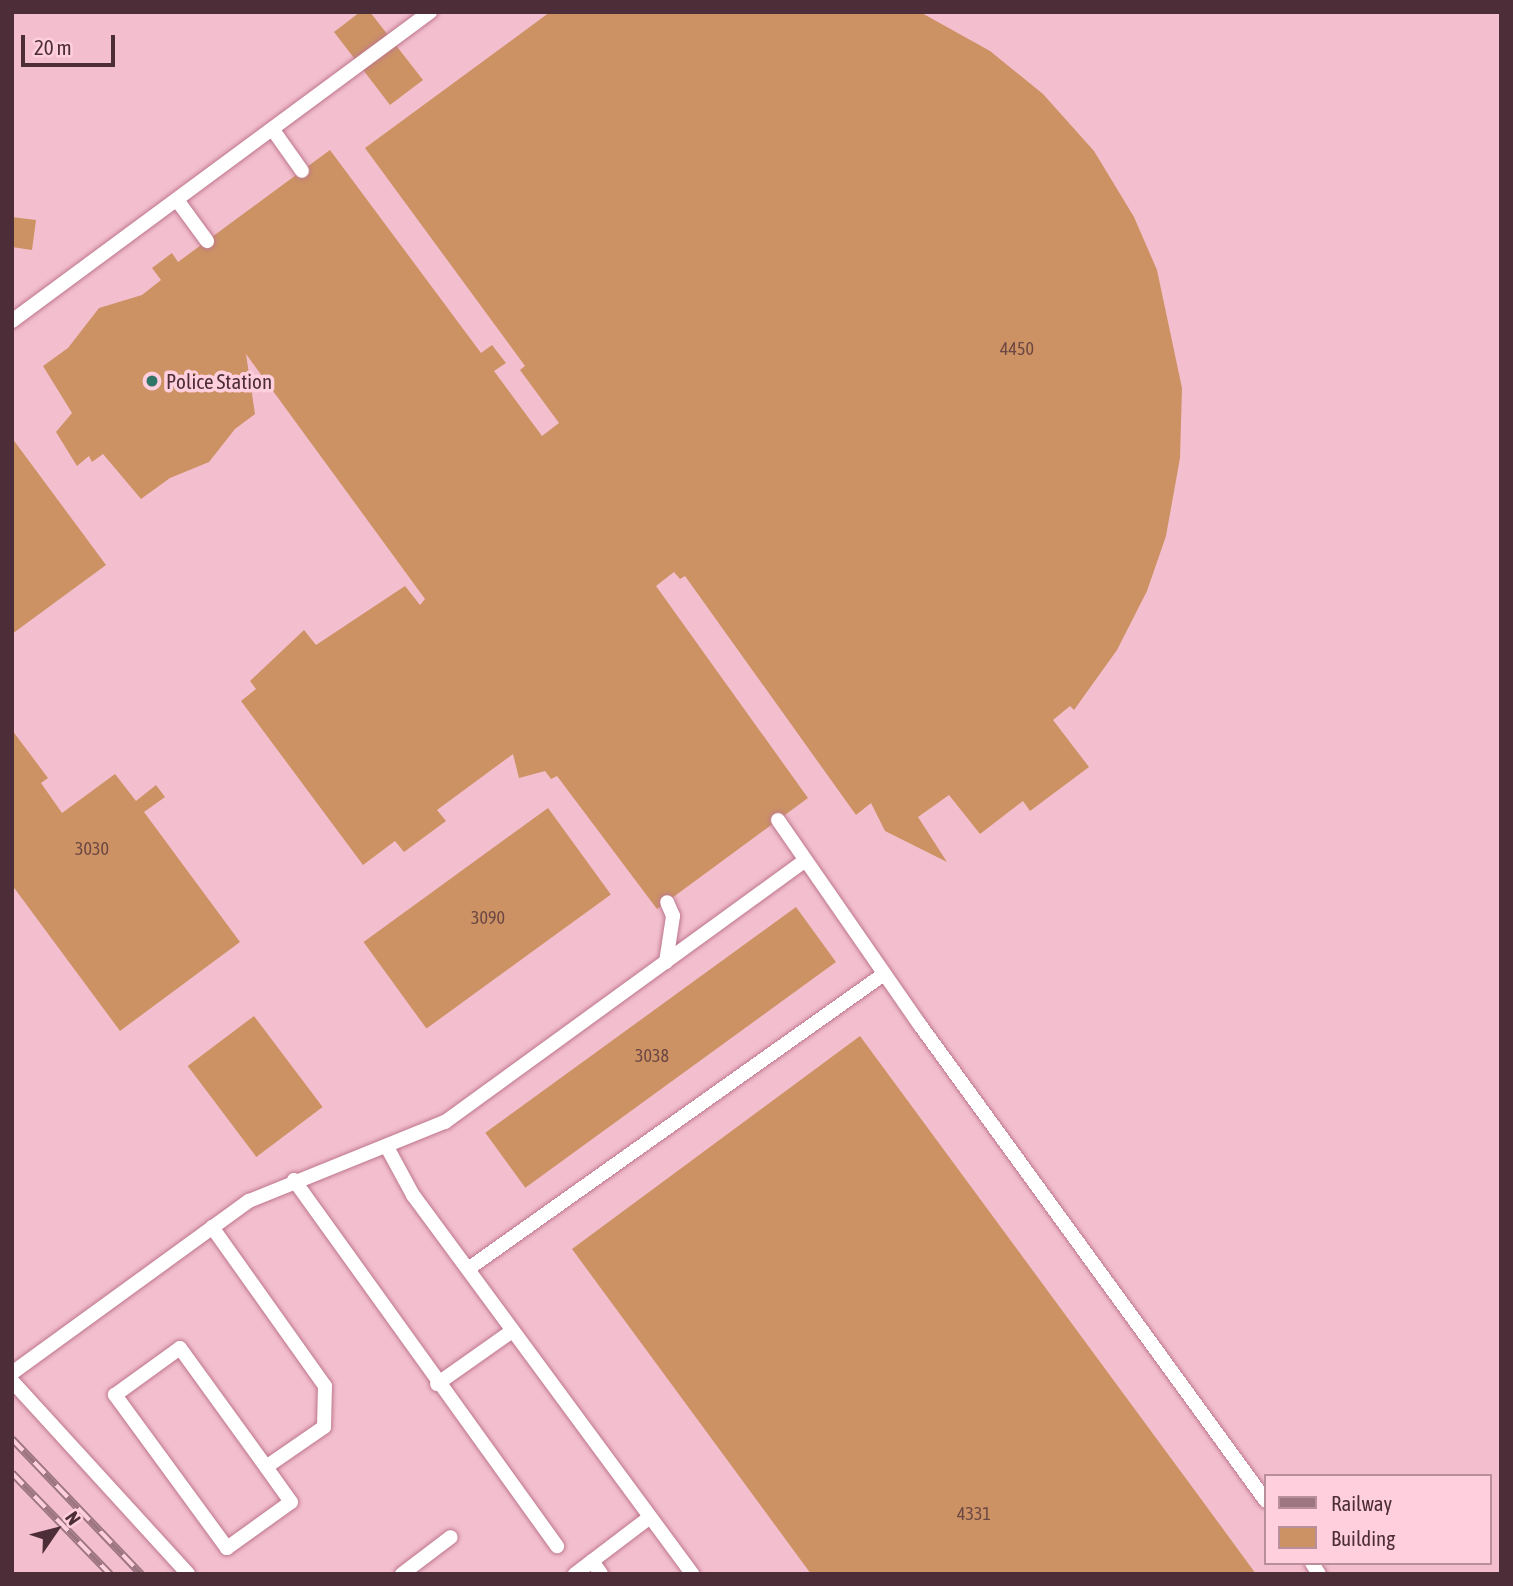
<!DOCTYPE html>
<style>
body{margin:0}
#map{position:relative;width:1513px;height:1586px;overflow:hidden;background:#ffcfdd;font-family:"Asap Condensed",sans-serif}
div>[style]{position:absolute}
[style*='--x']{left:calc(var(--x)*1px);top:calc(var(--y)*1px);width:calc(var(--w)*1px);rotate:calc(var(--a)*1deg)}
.built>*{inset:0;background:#f3bfce}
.building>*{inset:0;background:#cc9264;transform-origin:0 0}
.roads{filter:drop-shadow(0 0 2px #bd768d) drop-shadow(0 0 2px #bd768d)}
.service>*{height:14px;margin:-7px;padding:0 7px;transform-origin:7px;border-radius:7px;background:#fff}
.rail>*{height:8px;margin-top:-4px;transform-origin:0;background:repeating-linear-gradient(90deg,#ffcfdd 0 16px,#9d7682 0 32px);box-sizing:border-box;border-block:2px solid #9d7682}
.dots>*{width:19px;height:19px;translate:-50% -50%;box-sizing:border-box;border:4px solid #ffcfdd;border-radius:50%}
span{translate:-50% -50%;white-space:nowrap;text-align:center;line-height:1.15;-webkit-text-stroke:7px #ffcfdd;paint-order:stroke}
.number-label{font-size:18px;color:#6d4743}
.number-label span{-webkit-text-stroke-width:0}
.poi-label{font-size:21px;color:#4d2e38}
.left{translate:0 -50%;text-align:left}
.frame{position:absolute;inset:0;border:14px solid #4d2e38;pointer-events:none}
.legend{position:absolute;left:1264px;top:1474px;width:228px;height:91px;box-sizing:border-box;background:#ffcfdd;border:2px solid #b88f9b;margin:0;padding:9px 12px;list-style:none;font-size:21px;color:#4d2e38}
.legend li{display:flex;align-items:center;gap:14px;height:35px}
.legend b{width:35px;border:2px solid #b88f9b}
.north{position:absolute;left:21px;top:1495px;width:70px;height:70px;-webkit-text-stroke:5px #ffcfdd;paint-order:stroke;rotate:55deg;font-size:19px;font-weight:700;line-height:28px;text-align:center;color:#4d2e38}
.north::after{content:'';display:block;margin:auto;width:24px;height:32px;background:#4d2e38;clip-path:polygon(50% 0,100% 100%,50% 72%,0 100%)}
.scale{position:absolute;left:21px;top:35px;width:94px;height:32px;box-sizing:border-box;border:4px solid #4d2e38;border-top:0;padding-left:9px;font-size:21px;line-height:24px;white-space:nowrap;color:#4d2e38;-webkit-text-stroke:5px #ffcfdd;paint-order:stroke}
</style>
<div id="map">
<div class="built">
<i style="clip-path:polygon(evenodd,12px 12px,1501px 12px,1501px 1574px,12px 1574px,12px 12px,1266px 1476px,1490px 1476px,1490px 1563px,1266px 1563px,1266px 1476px)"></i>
</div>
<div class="building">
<i style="clip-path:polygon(360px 12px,370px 12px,423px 80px,390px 105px,334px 32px)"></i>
<i style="clip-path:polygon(550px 12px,920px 12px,990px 51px,1043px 94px,1094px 151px,1134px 217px,1157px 270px,1182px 388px,1180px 458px,1166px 536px,1147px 591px,1117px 650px,1074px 710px,1070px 706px,1053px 720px,1089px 767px,1030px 811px,1023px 801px,980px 834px,949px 795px,918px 817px,947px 862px,885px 831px,871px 803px,856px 815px,685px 576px,680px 579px,674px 572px,656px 586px,808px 798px,657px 909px,557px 776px,551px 779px,545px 771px,519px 778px,513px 754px,437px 810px,446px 821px,404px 852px,395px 841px,363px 865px,241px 701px,256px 689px,250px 681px,304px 630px,316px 645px,405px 586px,420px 605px,425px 599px,246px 354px,255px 414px,235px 429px,209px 462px,170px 478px,141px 499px,103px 454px,92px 462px,89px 456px,77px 466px,56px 432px,72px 413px,43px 366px,68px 348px,99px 308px,142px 295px,161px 280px,152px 268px,172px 253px,178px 262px,330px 150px,481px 353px,492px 345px,506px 363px,494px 371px,542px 436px,559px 423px,520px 370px,525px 366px,365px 148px)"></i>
<i style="clip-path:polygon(12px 217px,36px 220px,32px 250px,12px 247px)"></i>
<i style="clip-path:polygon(12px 438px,106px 565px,12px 634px)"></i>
<i style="clip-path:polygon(12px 730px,48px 778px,41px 783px,62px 813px,115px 774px,136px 801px,156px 785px,165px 797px,144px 812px,240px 942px,120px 1031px,12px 885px)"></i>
<i style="left:548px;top:808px;width:107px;height:228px;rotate:54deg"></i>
<i style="left:796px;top:907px;width:68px;height:384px;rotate:54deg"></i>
<i style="left:254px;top:1016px;width:114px;height:83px;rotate:53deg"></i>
<i style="clip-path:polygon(860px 1036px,1201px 1499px,1256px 1574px,811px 1574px,572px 1249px)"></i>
</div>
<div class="roads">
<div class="service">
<i style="--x:273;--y:130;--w:50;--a:54.7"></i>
<i style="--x:177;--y:200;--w:51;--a:53.8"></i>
<i style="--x:12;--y:321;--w:520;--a:-36.47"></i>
<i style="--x:778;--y:820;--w:249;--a:55.3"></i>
<i style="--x:920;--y:1025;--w:588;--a:53.99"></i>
<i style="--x:666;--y:962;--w:47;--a:-81.3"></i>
<i style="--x:673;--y:916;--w:15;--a:-113"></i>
<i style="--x:387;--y:1147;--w:55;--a:61.6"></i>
<i style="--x:413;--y:1195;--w:471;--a:53.6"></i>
<i style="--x:294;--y:1180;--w:451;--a:54.3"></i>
<i style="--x:212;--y:1227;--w:195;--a:54.6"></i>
<i style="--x:325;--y:1386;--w:41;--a:91.4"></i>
<i style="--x:324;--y:1427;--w:70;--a:145.4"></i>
<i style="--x:266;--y:1467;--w:43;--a:54.5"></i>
<i style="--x:291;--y:1502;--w:79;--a:144.3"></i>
<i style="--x:227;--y:1548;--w:190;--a:-126.2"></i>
<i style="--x:115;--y:1395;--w:80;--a:-35.9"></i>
<i style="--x:180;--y:1348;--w:147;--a:54.1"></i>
<i style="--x:468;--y:1269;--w:510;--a:-35.34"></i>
<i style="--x:12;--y:1373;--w:293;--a:-36"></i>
<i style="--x:249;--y:1201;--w:211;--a:-22"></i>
<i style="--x:445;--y:1122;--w:445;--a:-36"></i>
<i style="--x:12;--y:1381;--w:261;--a:47.6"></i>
<i style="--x:437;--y:1384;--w:92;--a:-35.2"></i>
<i style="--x:592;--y:1561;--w:16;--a:55"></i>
<i style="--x:1312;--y:1563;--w:13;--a:58"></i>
<i style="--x:402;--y:1574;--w:61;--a:-37.1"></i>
<i style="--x:575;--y:1574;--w:94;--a:-37.2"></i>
</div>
</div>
<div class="rail">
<i style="--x:12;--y:1439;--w:187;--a:46.3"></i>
<i style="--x:12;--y:1473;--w:141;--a:45.9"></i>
</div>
<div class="dots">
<i style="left:152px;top:381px;background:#317568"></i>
</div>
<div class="number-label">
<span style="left:1017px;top:349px">4450</span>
<span style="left:92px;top:849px">3030</span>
<span style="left:488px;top:918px">3090</span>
<span style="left:652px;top:1056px">3038</span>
<span style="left:974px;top:1514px">4331</span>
</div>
<div class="poi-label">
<span class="left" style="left:166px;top:381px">Police Station</span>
</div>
<div class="frame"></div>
<ul class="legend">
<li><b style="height:9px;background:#9d7682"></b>Railway</li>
<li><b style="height:19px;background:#cc9264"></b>Building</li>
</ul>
<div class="north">N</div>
<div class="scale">20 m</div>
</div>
